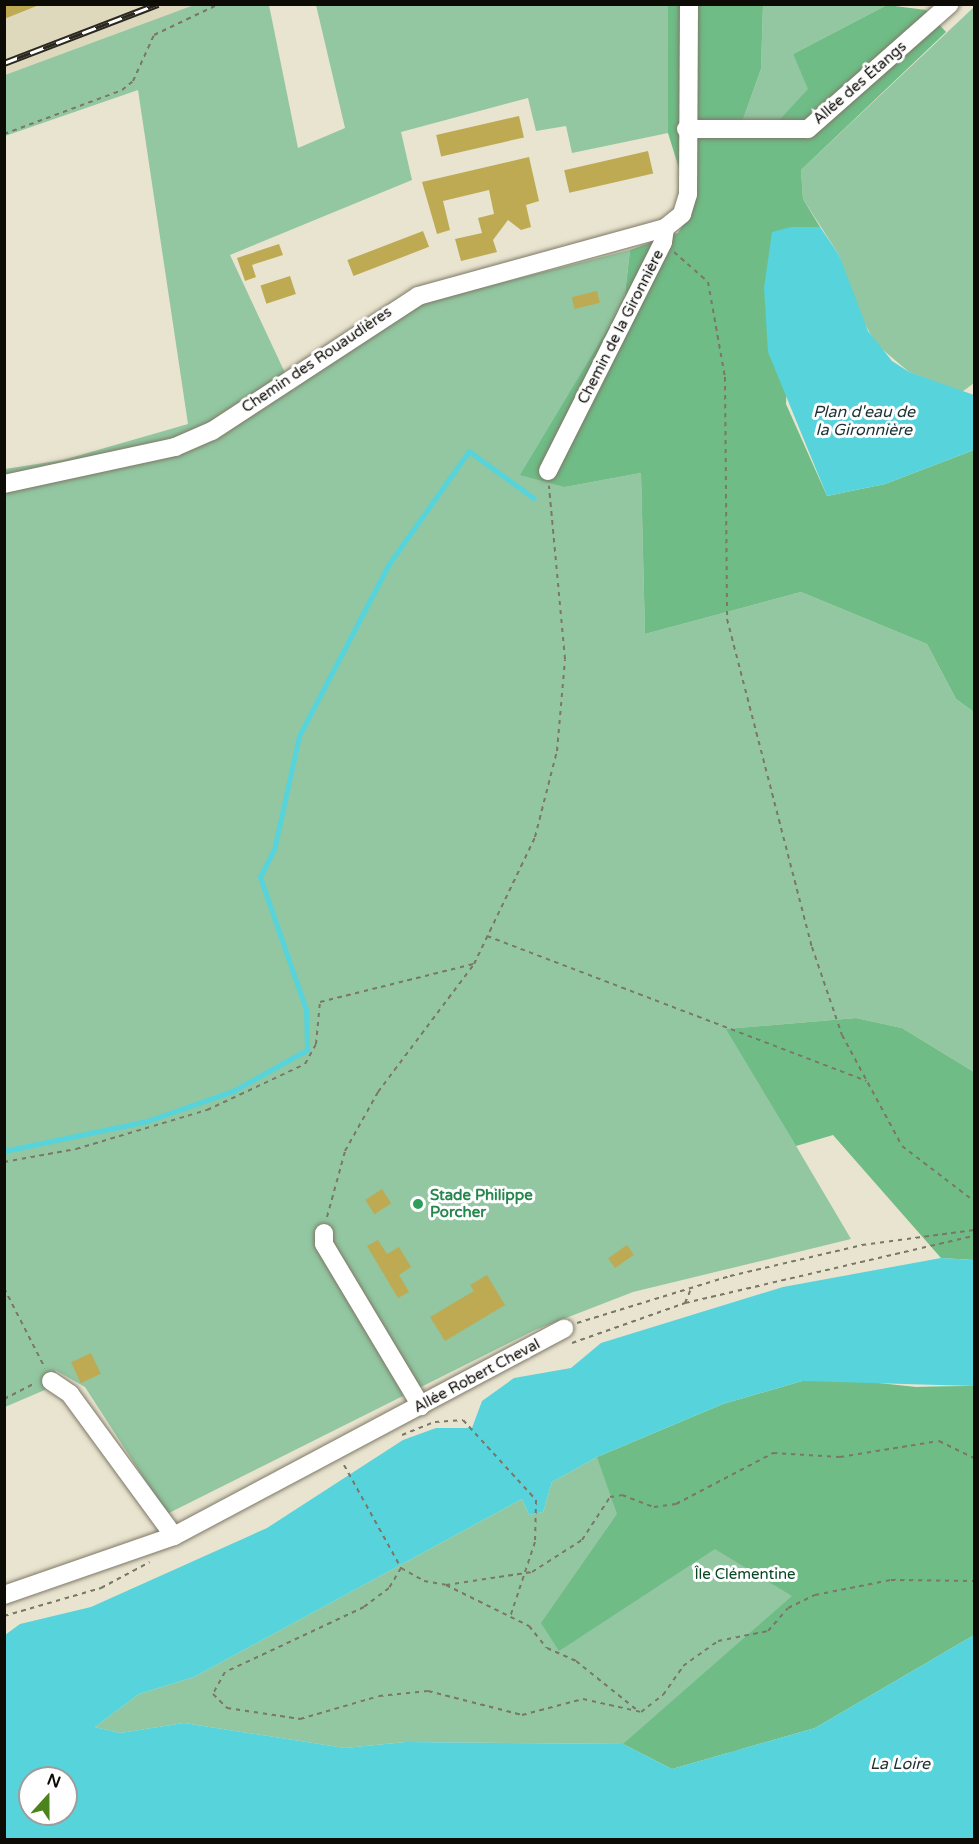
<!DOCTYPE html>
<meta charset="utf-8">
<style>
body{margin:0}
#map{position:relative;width:979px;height:1844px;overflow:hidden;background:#e9e4cf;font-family:"Varela Round",sans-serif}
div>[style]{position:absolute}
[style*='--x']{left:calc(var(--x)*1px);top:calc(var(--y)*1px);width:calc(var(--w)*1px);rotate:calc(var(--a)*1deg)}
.built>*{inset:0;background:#ded8bc}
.green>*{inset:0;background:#92c7a1}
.forest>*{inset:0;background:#6fbc86}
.water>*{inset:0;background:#57d3db}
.stream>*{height:4.5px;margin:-2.25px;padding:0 2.25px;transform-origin:2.25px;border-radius:2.25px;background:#57d3db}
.building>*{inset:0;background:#bdaa53;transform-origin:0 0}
.path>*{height:2px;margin-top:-1px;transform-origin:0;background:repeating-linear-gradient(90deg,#7a7769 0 4.5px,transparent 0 9px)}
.roads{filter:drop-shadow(0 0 2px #7d7866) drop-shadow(0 0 2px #7d7866)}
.minor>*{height:18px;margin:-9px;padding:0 9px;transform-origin:9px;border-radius:9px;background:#fff}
.rail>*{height:7px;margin-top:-3.5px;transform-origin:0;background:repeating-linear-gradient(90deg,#fff 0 14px,#2a2820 0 28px);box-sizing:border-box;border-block:2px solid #2a2820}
.dots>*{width:16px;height:16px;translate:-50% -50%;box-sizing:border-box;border:3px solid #fff;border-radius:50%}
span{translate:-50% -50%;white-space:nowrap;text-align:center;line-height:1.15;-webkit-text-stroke:6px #fff;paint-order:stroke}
.street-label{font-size:15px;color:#0d0b05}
.leisure-label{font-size:15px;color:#27864d;font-weight:700}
.left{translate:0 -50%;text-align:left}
.park-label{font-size:15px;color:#084523}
.water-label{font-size:16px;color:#1c3234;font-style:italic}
.frame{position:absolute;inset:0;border:6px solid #0d0b05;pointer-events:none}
.north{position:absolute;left:18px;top:1766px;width:60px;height:60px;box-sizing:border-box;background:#fff;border:2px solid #9e9d9b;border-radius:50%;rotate:21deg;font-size:16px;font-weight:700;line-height:24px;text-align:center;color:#0d0b05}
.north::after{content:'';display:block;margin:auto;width:21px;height:27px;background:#4b831d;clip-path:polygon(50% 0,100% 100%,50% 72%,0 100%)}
</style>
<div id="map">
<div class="built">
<i style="clip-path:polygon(5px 5px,194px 5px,5px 75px)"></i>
</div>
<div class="green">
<i style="clip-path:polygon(194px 5px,269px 5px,298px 148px,345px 128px,316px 5px,668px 5px,668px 133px,572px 153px,566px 126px,536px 131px,528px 98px,401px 132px,412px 180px,230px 255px,293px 390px,352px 343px,429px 301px,630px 250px,624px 301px,565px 487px,641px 473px,645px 634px,801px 592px,927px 644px,956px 699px,974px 712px,974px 1072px,902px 1028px,856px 1018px,727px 1029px,851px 1239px,633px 1292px,535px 1330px,167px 1514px,85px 1387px,55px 1370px,61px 1383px,5px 1407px,5px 469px,63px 460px,188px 424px,138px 90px,5px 136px,5px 75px)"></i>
<i style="clip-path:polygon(763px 5px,887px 5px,793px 54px,809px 89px,773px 128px,741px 125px,761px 69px)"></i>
<i style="clip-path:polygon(974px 7px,974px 383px,962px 392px,909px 372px,876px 344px,854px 304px,839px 255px,803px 199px,801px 170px)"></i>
<i style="clip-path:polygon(974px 1386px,974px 1635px,733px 1753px,623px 1744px,406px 1742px,345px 1748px,184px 1723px,120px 1733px,95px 1727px,139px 1694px,194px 1677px,522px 1499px,529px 1515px,543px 1512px,552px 1482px,597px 1457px,916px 1387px)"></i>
</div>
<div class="forest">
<i style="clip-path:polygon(668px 5px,763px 5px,761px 69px,741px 125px,772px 128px,808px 89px,793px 54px,887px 5px,926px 10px,946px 32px,801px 170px,803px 199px,820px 227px,791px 227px,786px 404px,827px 496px,885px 484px,974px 450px,974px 712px,956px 699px,927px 644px,801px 592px,645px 634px,641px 473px,565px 487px,520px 475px,624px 302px,630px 250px,678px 233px,692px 210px,668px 133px)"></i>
<i style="clip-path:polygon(856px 1018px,902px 1028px,974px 1072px,974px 1260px,941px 1258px,833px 1135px,796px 1146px,726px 1029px)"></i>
<i style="clip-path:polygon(851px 1380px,916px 1387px,974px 1386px,974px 1635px,815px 1728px,672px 1769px,623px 1744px,792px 1596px,715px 1549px,559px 1651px,541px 1623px,617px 1514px,597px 1457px,723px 1404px,802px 1381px)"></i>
</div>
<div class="water">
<i style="clip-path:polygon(791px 227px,820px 227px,839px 255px,868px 331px,892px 361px,909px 372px,974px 395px,974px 450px,885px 484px,827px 496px,768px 352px,764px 288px,772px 232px)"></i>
<i style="clip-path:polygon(evenodd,941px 1258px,974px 1260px,974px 1386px,802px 1381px,723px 1404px,597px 1457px,552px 1482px,543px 1512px,529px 1515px,522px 1499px,194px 1677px,139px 1694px,95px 1727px,120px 1733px,184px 1723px,345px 1748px,406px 1742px,623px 1744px,672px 1769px,815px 1728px,974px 1635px,974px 1839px,5px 1839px,5px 1635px,20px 1624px,91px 1607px,267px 1528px,403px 1440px,436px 1428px,472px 1428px,482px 1401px,514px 1378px,571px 1368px,601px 1343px,783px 1287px,941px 1258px,30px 1778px,66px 1778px,66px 1814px,30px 1814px,30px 1778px)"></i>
</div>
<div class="stream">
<i style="--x:4;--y:1151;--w:146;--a:-11.8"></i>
<i style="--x:147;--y:1121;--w:91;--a:-19.2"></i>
<i style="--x:233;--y:1091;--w:85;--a:-29"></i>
<i style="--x:307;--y:1050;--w:40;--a:-91.4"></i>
<i style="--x:306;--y:1010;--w:141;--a:-109.1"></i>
<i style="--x:260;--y:877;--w:30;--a:-63"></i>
<i style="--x:274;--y:850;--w:117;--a:-77.6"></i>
<i style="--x:299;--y:736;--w:194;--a:-62.4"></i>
<i style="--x:389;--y:564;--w:138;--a:-54.7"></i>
<i style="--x:469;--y:451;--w:80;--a:35.9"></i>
</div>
<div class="building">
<i style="clip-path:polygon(4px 4px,39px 4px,39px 5px,4px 19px)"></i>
<i style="left:519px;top:116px;width:22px;height:85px;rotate:77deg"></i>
<i style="left:648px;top:151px;width:23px;height:86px;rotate:77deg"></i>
<i style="clip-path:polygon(529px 157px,539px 201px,526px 205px,531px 227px,521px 230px,508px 220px,493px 240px,497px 252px,461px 261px,455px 239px,482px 233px,478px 218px,494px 214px,489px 190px,443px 201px,450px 230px,437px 234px,422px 182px)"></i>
<i style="left:423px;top:231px;width:17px;height:81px;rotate:69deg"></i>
<i style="clip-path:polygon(279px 244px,283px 255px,252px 265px,256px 277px,245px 281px,237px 258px)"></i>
<i style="left:290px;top:276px;width:19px;height:31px;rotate:72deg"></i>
<i style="left:597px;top:291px;width:12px;height:26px;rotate:76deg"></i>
<i style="left:382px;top:1189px;width:17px;height:20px;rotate:57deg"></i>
<i style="clip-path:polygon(378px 1240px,387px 1254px,399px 1247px,411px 1267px,399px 1275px,409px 1292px,398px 1298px,367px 1246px)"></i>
<i style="left:627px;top:1245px;width:12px;height:23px;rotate:55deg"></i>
<i style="clip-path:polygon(487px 1275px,505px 1305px,445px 1341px,430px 1317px,474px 1291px,470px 1285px)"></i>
<i style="left:91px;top:1353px;width:23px;height:22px;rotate:65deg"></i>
</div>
<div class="path">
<i style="--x:4;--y:134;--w:126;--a:-20.4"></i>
<i style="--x:122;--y:90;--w:14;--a:-39"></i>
<i style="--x:133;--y:81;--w:51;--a:-65.5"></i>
<i style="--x:154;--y:35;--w:72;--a:-25.5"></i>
<i style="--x:674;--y:252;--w:45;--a:41.4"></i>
<i style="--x:708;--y:282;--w:97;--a:79.9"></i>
<i style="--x:725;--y:377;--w:242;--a:89.5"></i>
<i style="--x:727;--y:619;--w:339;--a:75.5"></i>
<i style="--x:812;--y:947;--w:93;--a:71.2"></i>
<i style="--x:842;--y:1035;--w:126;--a:61.6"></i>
<i style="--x:902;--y:1146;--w:91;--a:37.4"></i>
<i style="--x:487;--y:936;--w:406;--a:20.9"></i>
<i style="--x:4;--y:1162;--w:73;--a:-10.2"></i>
<i style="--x:76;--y:1149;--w:137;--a:-16.6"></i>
<i style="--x:207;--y:1110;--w:108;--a:-25.1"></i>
<i style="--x:305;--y:1064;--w:23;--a:-61"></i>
<i style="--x:316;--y:1044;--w:42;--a:-84.6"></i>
<i style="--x:320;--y:1002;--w:159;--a:-13.9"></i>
<i style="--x:327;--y:1217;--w:68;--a:-74.7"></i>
<i style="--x:345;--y:1151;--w:68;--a:-60.8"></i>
<i style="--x:378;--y:1092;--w:160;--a:-53.1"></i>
<i style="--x:474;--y:964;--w:141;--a:-64.3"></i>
<i style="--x:535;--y:837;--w:89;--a:-75.7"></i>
<i style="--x:557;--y:751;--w:92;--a:-85"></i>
<i style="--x:565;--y:659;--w:174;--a:-95.3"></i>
<i style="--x:4;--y:1288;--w:90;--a:62.9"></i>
<i style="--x:685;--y:1303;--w:15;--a:-67"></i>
<i style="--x:577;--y:1323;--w:160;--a:-17.1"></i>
<i style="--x:730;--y:1276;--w:136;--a:-13.2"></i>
<i style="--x:862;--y:1245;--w:113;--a:-7.6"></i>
<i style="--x:572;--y:1343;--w:120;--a:-19.5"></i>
<i style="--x:685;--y:1303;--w:297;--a:-13.1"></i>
<i style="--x:4;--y:1399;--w:36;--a:-27"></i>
<i style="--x:402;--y:1435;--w:35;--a:-22"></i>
<i style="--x:435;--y:1422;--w:28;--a:-4"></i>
<i style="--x:463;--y:1420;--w:108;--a:47.6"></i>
<i style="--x:536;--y:1500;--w:42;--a:91.4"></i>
<i style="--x:535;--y:1542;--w:79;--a:108.4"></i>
<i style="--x:344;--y:1465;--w:118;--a:61"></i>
<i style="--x:401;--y:1568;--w:26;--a:29"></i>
<i style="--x:424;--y:1581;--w:22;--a:10"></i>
<i style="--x:446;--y:1585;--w:87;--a:-8.6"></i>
<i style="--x:532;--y:1572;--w:59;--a:-32.6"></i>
<i style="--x:582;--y:1540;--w:51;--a:-56.9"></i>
<i style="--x:610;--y:1497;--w:12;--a:-9"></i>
<i style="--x:622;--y:1495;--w:34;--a:21"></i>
<i style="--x:654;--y:1507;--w:22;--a:-8"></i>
<i style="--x:676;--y:1504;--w:110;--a:-27.7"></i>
<i style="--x:773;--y:1453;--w:67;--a:3.4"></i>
<i style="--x:840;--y:1457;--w:100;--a:-9.2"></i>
<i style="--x:939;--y:1441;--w:39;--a:26"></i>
<i style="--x:401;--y:1568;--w:23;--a:121"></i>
<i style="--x:389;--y:1588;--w:31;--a:143"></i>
<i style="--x:364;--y:1607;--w:153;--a:154.9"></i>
<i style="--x:225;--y:1672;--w:25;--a:119"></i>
<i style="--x:213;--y:1694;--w:20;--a:45"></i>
<i style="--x:227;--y:1708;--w:74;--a:8.6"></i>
<i style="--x:300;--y:1719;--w:82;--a:-16.2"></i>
<i style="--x:379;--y:1696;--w:49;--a:-5.8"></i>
<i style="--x:428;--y:1691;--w:97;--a:14.3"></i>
<i style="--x:522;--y:1715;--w:63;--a:-14.7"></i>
<i style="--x:583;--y:1699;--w:59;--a:12.6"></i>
<i style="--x:641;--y:1712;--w:28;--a:-38"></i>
<i style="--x:663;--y:1695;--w:35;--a:-55"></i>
<i style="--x:683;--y:1666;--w:43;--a:-35.5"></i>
<i style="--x:718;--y:1641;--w:51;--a:-11.3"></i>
<i style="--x:768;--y:1631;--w:30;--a:-49"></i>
<i style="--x:788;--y:1608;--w:30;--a:-26"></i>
<i style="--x:815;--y:1595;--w:77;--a:-11.2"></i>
<i style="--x:891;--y:1580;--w:83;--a:0.7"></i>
<i style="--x:446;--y:1585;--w:93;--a:26.3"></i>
<i style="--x:529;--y:1626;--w:28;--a:51"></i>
<i style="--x:547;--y:1648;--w:32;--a:24"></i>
<i style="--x:576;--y:1661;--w:78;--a:38.8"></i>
<i style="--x:4;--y:1616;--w:101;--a:-16.1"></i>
<i style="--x:101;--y:1588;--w:55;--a:-28"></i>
</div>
<div class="roads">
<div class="minor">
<i style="--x:686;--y:129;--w:122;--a:0"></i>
<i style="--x:808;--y:129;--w:189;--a:-41.4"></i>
<i style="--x:548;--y:471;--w:256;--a:-63.3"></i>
<i style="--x:663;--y:242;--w:14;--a:-82"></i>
<i style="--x:665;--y:228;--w:22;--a:-39"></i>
<i style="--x:682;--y:214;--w:21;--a:-73"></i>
<i style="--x:688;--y:194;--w:190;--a:-89.7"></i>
<i style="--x:4;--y:484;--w:175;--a:-12.2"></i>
<i style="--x:175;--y:447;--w:40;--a:-23.4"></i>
<i style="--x:212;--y:431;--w:246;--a:-33.2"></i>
<i style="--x:418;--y:296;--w:256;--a:-15.4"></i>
<i style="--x:324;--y:1233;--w:11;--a:90"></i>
<i style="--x:324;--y:1244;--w:189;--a:59.1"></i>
<i style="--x:51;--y:1381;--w:23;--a:34"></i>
<i style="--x:70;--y:1394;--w:176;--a:53.8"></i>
<i style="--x:4;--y:1595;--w:180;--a:-19.1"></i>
<i style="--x:174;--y:1536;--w:442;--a:-28"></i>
</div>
</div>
<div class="rail">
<i style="--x:4;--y:63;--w:165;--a:-21"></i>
</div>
<div class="dots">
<i style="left:418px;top:1204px;background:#2e9e5b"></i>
</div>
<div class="street-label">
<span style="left:860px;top:83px;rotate:-41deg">Allée des Étangs</span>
<span style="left:621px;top:327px;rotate:-63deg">Chemin de la Gironnière</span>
<span style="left:317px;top:360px;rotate:-34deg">Chemin des Rouaudières</span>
<span style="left:477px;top:1376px;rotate:-28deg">Allée Robert Cheval</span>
</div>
<div class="leisure-label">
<span class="left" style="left:430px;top:1204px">Stade Philippe<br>Porcher</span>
</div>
<div class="park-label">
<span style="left:745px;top:1575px">Île Clémentine</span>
</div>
<div class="water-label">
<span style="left:864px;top:421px">Plan d'eau de<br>la Gironnière</span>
<span style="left:900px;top:1764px">La Loire</span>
</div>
<div class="frame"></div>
<div class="north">N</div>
</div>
